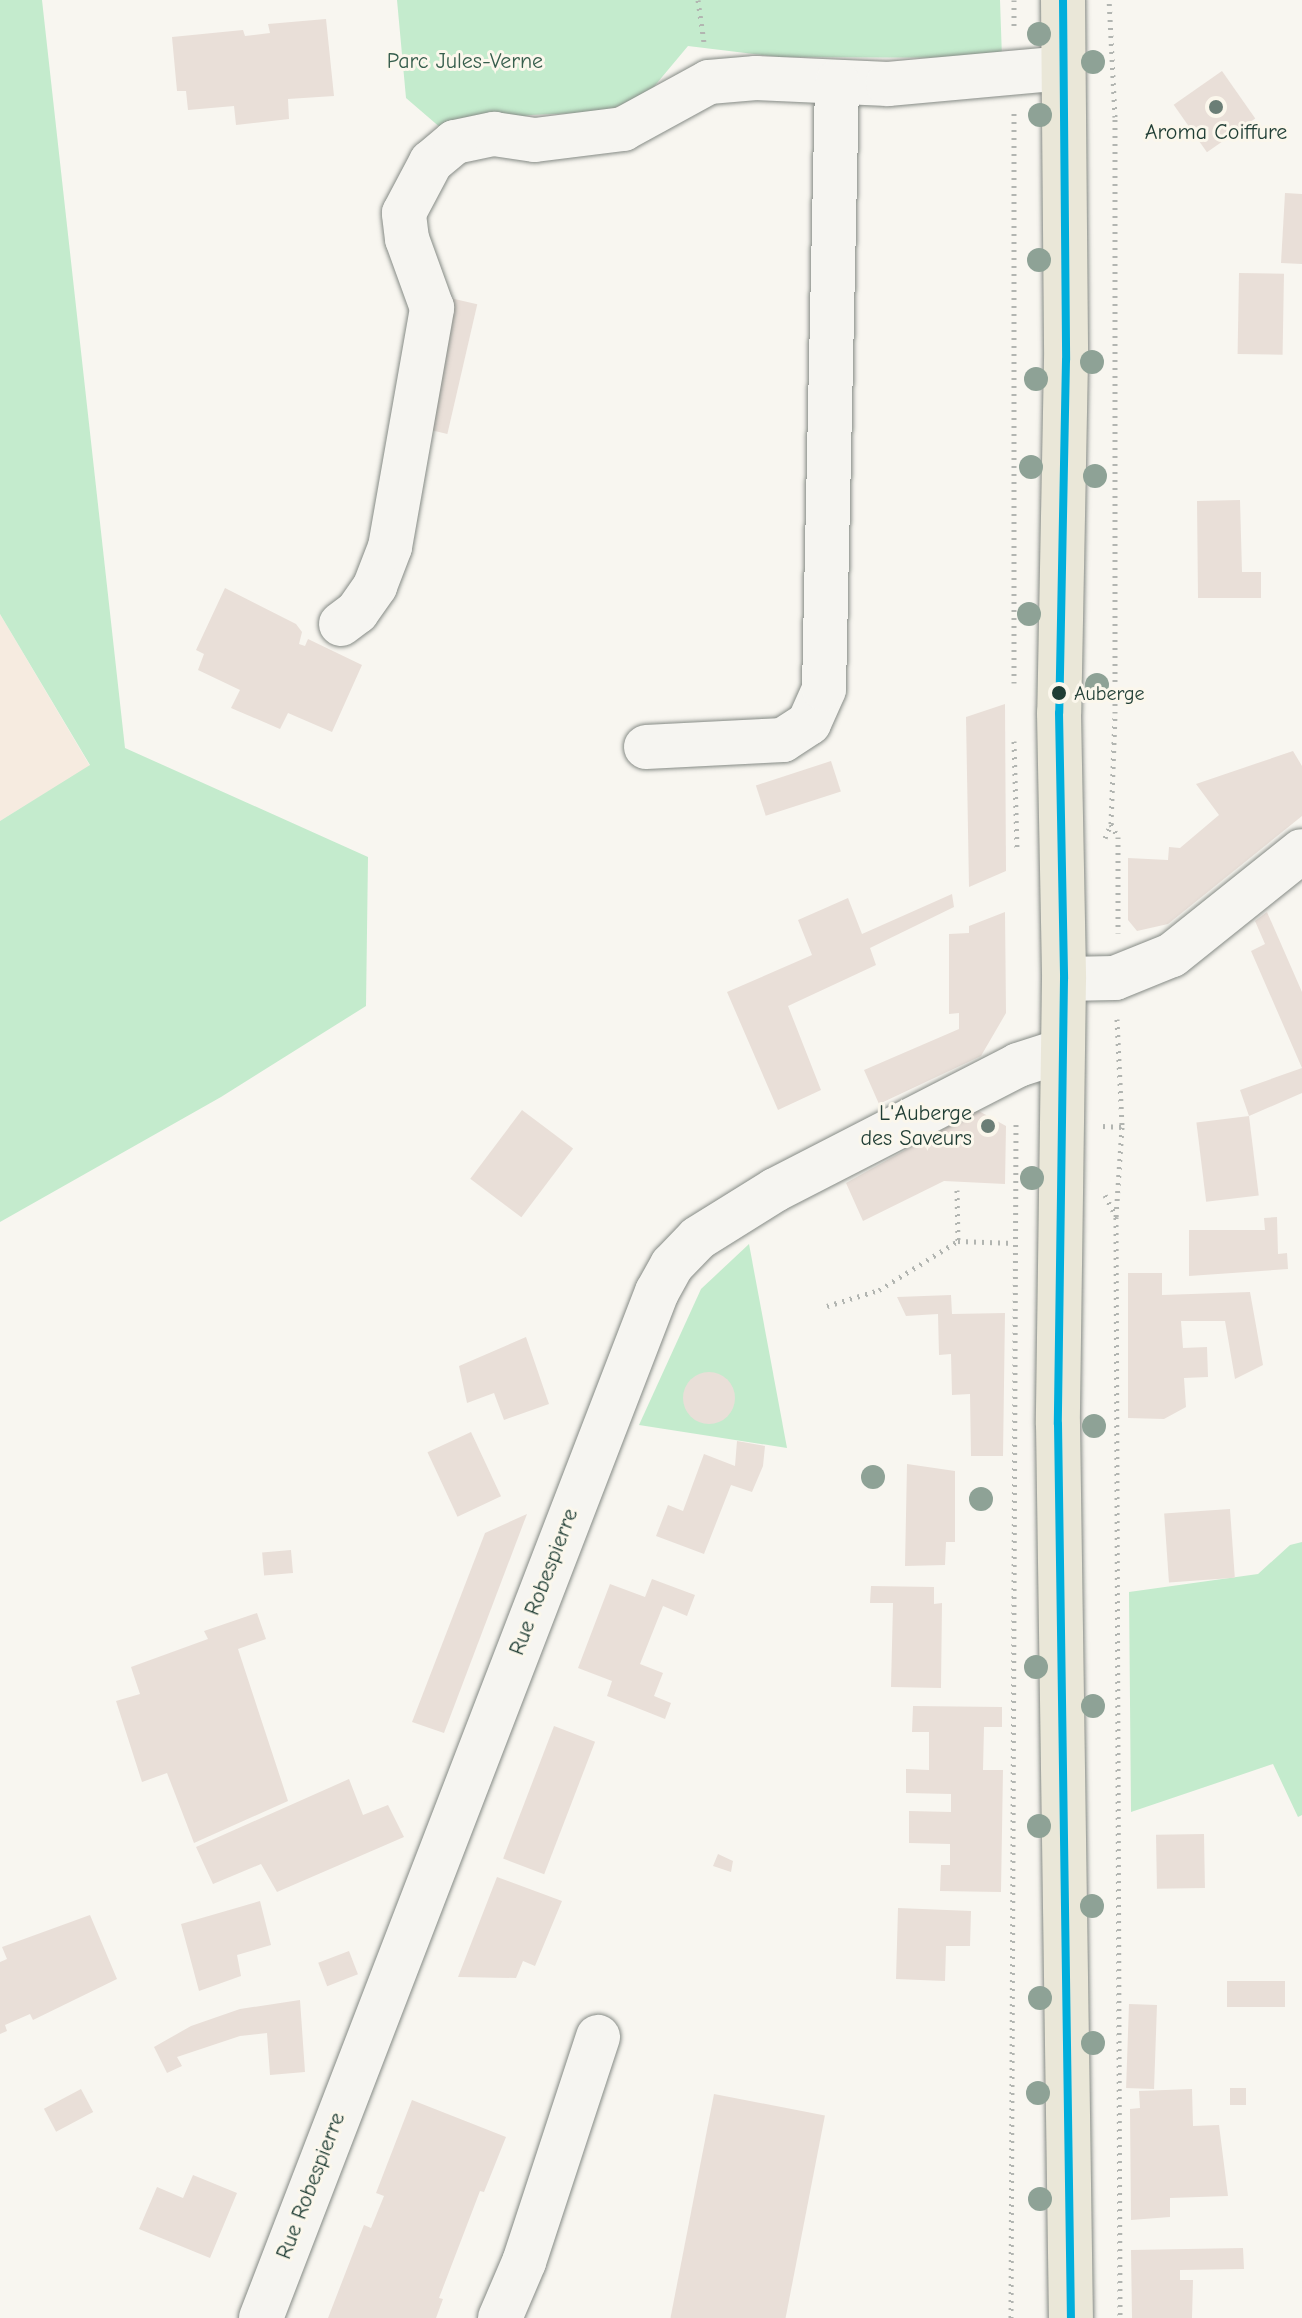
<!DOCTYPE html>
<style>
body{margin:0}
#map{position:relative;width:1302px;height:2318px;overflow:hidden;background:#f8f6f0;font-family:"Comic Neue",sans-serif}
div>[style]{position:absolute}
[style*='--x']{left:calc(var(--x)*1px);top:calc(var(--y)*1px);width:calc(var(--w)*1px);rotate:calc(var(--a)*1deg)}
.built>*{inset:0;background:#f6ebe0}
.green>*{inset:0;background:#c4ebcd}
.building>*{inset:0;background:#e9dfd8;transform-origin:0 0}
.round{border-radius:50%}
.path>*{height:5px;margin-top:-2.5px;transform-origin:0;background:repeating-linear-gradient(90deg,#b2b5b1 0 2px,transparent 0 8px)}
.roads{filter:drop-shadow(0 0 2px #868b86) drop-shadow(0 0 2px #868b86)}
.minor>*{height:44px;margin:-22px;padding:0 22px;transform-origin:22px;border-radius:22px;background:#f6f5f1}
.major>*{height:44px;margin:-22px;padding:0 22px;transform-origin:22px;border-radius:22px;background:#eae7d8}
.bus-1>*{height:8px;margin:-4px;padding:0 4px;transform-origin:4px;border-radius:4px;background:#00aedc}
.trees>*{width:24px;height:24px;margin:-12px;border-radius:50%;background:#8ea296}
.dots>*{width:22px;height:22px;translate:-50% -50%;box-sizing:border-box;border:4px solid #fbf7ec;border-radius:50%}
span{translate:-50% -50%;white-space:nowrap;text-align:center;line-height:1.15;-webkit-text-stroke:6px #fbf7ec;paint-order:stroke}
.bus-label{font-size:20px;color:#1f3d34}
.left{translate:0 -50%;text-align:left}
.park-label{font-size:22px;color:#375e4d}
.poi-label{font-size:22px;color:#1f3d34}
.right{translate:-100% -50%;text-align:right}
.street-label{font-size:22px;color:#1f3d34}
</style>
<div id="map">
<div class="built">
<i style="clip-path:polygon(0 614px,90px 766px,0 821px)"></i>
</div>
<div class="green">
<i style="clip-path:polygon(0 0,42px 0,125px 748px,368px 857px,366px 1006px,221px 1097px,0 1222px,0 821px,90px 765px,0 614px)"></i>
<i style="clip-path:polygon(397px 0,1000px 0,1002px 58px,779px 57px,688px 46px,647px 95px,603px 112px,531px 115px,442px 129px,406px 98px)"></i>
<i style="clip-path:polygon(749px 1244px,787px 1448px,639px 1425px,701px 1289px)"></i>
<i style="clip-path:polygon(1302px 1542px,1302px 1815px,1298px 1817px,1273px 1764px,1131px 1812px,1129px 1592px,1258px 1574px,1290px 1545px)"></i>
</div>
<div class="building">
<i style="clip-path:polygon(326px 19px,334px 96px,288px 99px,289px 119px,236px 125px,234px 106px,188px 110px,186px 91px,177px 91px,172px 37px,243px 30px,245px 36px,270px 33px,268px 24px)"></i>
<i style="left:1222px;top:71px;width:58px;height:59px;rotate:55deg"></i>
<i style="clip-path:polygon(1285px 193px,1302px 194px,1302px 264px,1281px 263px)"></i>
<i style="left:1239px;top:273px;width:45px;height:81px;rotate:1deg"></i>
<i style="left:450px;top:298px;width:28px;height:133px;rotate:13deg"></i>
<i style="clip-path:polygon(1240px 500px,1242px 572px,1261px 572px,1261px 598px,1198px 598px,1197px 501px)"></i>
<i style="clip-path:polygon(225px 588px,296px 624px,302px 632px,299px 644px,305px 646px,308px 639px,362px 665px,332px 732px,288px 713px,280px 729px,231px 708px,240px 690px,198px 670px,204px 654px,196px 650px)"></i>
<i style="clip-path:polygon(1005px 704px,1006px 871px,969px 887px,966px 717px)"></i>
<i style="clip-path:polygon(1293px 751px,1302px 766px,1302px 816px,1168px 924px,1137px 931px,1128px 920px,1128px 858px,1168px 860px,1169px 847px,1180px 848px,1219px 815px,1196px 784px)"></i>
<i style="left:831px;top:761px;width:32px;height:79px;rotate:72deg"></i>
<i style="clip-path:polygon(952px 894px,954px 907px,870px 948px,876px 965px,788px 1006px,821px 1090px,778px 1110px,727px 992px,812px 955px,798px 920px,848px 898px,862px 934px)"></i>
<i style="clip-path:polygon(1005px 912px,1006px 1013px,981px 1056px,879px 1104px,864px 1070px,959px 1029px,959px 1013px,949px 1014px,949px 934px,969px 933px,969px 926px)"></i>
<i style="clip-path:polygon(1267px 912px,1302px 992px,1302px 1093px,1249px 1116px,1240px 1090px,1302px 1068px,1251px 951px,1265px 944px,1255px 921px)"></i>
<i style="left:522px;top:1110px;width:64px;height:86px;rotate:37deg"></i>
<i style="clip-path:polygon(977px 1110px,1006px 1126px,1005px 1184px,944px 1181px,863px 1221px,846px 1183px)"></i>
<i style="left:1249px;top:1116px;width:80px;height:53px;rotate:83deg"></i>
<i style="clip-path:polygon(1277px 1217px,1278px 1254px,1287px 1253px,1288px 1269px,1189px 1276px,1189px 1230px,1265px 1230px,1264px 1218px)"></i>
<i style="clip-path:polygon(1128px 1273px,1162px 1273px,1162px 1295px,1250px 1292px,1263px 1365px,1235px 1379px,1225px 1321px,1181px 1321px,1183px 1348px,1207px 1347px,1208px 1377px,1184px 1378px,1186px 1407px,1164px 1419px,1128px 1418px)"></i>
<i style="clip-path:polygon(951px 1295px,952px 1314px,1005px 1313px,1003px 1456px,971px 1456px,970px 1394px,952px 1395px,951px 1354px,939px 1355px,938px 1314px,906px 1316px,897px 1297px)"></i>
<i style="clip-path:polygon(526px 1337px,549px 1404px,504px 1420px,494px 1393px,467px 1403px,459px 1366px)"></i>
<i class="round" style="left:683px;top:1372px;width:52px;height:52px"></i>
<i style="left:471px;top:1432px;width:71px;height:48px;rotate:65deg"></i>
<i style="clip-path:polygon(737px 1441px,765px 1446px,763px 1466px,752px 1492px,731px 1485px,704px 1554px,656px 1536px,668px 1505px,683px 1511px,704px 1454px,735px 1466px)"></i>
<i style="clip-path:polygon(907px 1464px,955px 1471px,955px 1542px,946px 1542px,945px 1565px,905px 1566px)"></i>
<i style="left:1230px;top:1509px;width:69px;height:66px;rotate:86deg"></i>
<i style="clip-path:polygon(527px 1514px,444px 1733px,412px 1722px,485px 1533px)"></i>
<i style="left:291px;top:1550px;width:23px;height:29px;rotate:85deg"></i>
<i style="clip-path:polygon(652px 1579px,695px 1595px,687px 1616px,663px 1606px,640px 1664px,663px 1673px,654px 1696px,671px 1703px,665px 1719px,607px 1696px,612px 1681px,578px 1668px,610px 1584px,645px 1597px)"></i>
<i style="clip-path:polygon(871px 1586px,934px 1587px,934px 1604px,942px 1603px,941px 1688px,891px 1687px,893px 1603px,870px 1603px)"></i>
<i style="clip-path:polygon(257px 1613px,266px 1639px,238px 1649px,288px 1801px,194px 1843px,167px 1773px,142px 1782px,116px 1701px,140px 1694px,131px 1667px,208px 1639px,204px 1631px)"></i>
<i style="clip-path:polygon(913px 1706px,1002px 1707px,1002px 1727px,984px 1727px,983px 1770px,1003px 1770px,1001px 1892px,940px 1891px,941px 1865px,950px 1865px,950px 1844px,909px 1843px,909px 1811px,951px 1812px,951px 1794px,906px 1793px,906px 1769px,929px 1770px,929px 1732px,912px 1732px)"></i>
<i style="left:554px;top:1726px;width:44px;height:142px;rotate:21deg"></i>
<i style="clip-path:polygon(349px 1779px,363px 1815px,388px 1805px,404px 1837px,277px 1892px,261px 1864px,213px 1884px,196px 1847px)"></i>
<i style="left:1204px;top:1834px;width:54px;height:48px;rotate:89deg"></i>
<i style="clip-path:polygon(718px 1854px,733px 1861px,731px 1872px,713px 1866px)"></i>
<i style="clip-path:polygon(497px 1877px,562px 1901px,535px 1966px,523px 1961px,516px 1978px,458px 1977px)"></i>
<i style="clip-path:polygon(260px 1901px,271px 1945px,237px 1955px,241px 1976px,199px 1991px,181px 1924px)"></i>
<i style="clip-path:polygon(898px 1908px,971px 1911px,970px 1946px,946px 1946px,945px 1981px,896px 1979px)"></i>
<i style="clip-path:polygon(90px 1915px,117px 1979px,33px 2020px,30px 2014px,5px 2025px,7px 2031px,0 2034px,0 1962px,7px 1959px,2px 1947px)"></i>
<i style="left:349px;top:1951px;width:25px;height:33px;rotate:69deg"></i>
<i style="left:1227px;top:1981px;width:58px;height:26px"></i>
<i style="clip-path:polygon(300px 2000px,305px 2072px,270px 2075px,267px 2033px,240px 2036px,177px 2057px,182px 2066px,167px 2073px,154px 2047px,191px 2026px,240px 2009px)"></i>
<i style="left:1129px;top:2004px;width:28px;height:84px;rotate:2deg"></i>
<i style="left:1230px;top:2088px;width:16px;height:17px"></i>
<i style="left:81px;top:2089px;width:26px;height:42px;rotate:62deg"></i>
<i style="clip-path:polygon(1192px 2089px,1193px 2126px,1219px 2125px,1228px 2196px,1170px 2198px,1170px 2217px,1131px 2220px,1130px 2109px,1140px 2108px,1139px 2091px)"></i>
<i style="left:714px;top:2094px;width:113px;height:228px;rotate:11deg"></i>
<i style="clip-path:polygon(412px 2100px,506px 2137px,484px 2192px,480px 2191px,439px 2298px,443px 2299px,436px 2318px,328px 2318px,364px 2225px,371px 2228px,384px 2196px,376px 2193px)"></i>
<i style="clip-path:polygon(193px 2175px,237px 2193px,210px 2258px,139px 2229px,157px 2187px,183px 2198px)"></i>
<i style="clip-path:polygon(1243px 2248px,1244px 2269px,1180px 2270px,1180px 2280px,1193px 2280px,1192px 2318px,1132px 2318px,1131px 2250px)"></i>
</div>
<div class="path">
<i style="--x:698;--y:0;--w:42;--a:81.9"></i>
<i style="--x:1014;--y:0;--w:31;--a:90"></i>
<i style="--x:1014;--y:683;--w:570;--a:-90"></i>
<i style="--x:1014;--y:741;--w:109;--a:88.4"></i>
<i style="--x:1111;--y:824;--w:15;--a:62"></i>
<i style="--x:1118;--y:837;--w:96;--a:90"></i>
<i style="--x:1105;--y:838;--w:15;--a:-67"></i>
<i style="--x:1111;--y:824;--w:111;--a:-87.9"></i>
<i style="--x:1115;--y:713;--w:596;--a:-90"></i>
<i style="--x:1115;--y:117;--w:117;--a:-92.9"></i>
<i style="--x:1117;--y:1019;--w:108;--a:87.3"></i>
<i style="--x:1122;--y:1127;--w:90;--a:93.8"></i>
<i style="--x:1116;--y:1217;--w:1101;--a:89.79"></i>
<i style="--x:1103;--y:1126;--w:19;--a:3"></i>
<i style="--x:957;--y:1190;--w:51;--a:88.9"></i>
<i style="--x:958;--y:1241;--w:56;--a:2"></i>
<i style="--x:1105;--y:1195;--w:25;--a:63"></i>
<i style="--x:827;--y:1306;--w:54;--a:-17.1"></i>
<i style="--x:879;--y:1290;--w:93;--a:-31.8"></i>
<i style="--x:1011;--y:2318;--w:1199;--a:-89.76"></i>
</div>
<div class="roads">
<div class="minor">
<i style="--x:341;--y:624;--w:20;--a:-37"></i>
<i style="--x:357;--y:612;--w:32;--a:-55"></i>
<i style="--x:375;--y:586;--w:42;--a:-69"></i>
<i style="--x:390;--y:547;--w:243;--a:-80"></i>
<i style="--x:432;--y:308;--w:73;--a:-109.9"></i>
<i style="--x:407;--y:239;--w:26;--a:-97"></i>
<i style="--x:404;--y:213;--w:58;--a:-62.1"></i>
<i style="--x:431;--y:162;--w:31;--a:-40"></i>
<i style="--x:455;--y:142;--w:40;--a:-12"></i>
<i style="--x:494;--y:134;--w:41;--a:8.3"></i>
<i style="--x:535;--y:140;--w:89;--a:-7.1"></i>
<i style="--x:623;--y:129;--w:98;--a:-28.7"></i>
<i style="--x:709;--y:82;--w:47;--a:-4.9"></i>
<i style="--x:756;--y:78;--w:132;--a:2.6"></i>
<i style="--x:888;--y:84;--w:176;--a:-5.2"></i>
<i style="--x:646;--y:747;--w:137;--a:-2.9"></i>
<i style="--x:783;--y:740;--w:31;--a:-33"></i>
<i style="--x:809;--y:723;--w:37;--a:-66"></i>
<i style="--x:824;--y:689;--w:607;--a:-88.77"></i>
<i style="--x:1064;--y:979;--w:51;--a:-1.1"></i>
<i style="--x:1115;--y:978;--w:61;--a:-22"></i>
<i style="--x:1172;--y:955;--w:166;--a:-38.7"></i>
<i style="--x:261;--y:2318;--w:1100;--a:-68.9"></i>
<i style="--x:657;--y:1292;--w:31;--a:-61"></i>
<i style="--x:672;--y:1265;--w:37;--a:-46"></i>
<i style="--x:698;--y:1238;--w:91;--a:-31.9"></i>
<i style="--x:775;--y:1190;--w:273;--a:-27.2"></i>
<i style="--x:1018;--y:1065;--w:45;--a:-18"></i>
<i style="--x:500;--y:2318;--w:61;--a:-66.8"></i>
<i style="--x:524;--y:2262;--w:237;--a:-71.8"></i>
</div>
<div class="major">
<i style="--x:1063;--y:0;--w:360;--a:89.5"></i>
<i style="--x:1066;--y:360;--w:353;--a:91.1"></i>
<i style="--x:1059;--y:713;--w:266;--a:88.9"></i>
<i style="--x:1064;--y:979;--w:445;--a:90.8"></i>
<i style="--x:1058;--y:1424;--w:894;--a:89.17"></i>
</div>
</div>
<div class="bus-1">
<i style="--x:1063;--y:0;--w:360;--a:89.5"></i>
<i style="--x:1066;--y:360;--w:353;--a:91.1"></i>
<i style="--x:1059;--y:713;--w:266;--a:88.9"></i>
<i style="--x:1064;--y:979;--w:445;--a:90.8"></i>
<i style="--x:1058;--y:1424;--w:894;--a:89.17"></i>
</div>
<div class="trees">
<i style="left:1039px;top:34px"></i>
<i style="left:1093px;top:62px"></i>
<i style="left:1040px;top:115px"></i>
<i style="left:1039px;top:260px"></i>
<i style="left:1092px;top:362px"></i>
<i style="left:1036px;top:379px"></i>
<i style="left:1031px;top:467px"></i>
<i style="left:1095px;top:476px"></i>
<i style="left:1029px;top:614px"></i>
<i style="left:1097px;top:685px"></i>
<i style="left:1032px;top:1178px"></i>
<i style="left:1094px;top:1426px"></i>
<i style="left:873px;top:1477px"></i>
<i style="left:981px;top:1499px"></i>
<i style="left:1036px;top:1667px"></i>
<i style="left:1093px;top:1706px"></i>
<i style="left:1039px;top:1826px"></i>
<i style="left:1092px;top:1906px"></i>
<i style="left:1040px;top:1998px"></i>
<i style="left:1093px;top:2043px"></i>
<i style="left:1038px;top:2093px"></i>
<i style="left:1040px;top:2199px"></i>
</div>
<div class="dots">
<i style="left:1216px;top:107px;background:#6b7e76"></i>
<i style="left:1059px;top:693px;background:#1f3d34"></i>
<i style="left:988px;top:1126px;background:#6b7e76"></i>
</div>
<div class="bus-label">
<span class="left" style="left:1074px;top:693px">Auberge</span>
</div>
<div class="park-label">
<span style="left:465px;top:62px">Parc Jules-Verne</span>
</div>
<div class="poi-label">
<span style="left:1216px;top:133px">Aroma Coiffure</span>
<span class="right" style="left:972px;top:1126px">L'Auberge<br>des Saveurs</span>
</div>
<div class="street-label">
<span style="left:544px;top:1582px;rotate:-69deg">Rue Robespierre</span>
<span style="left:311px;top:2186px;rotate:-69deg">Rue Robespierre</span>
</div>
</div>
